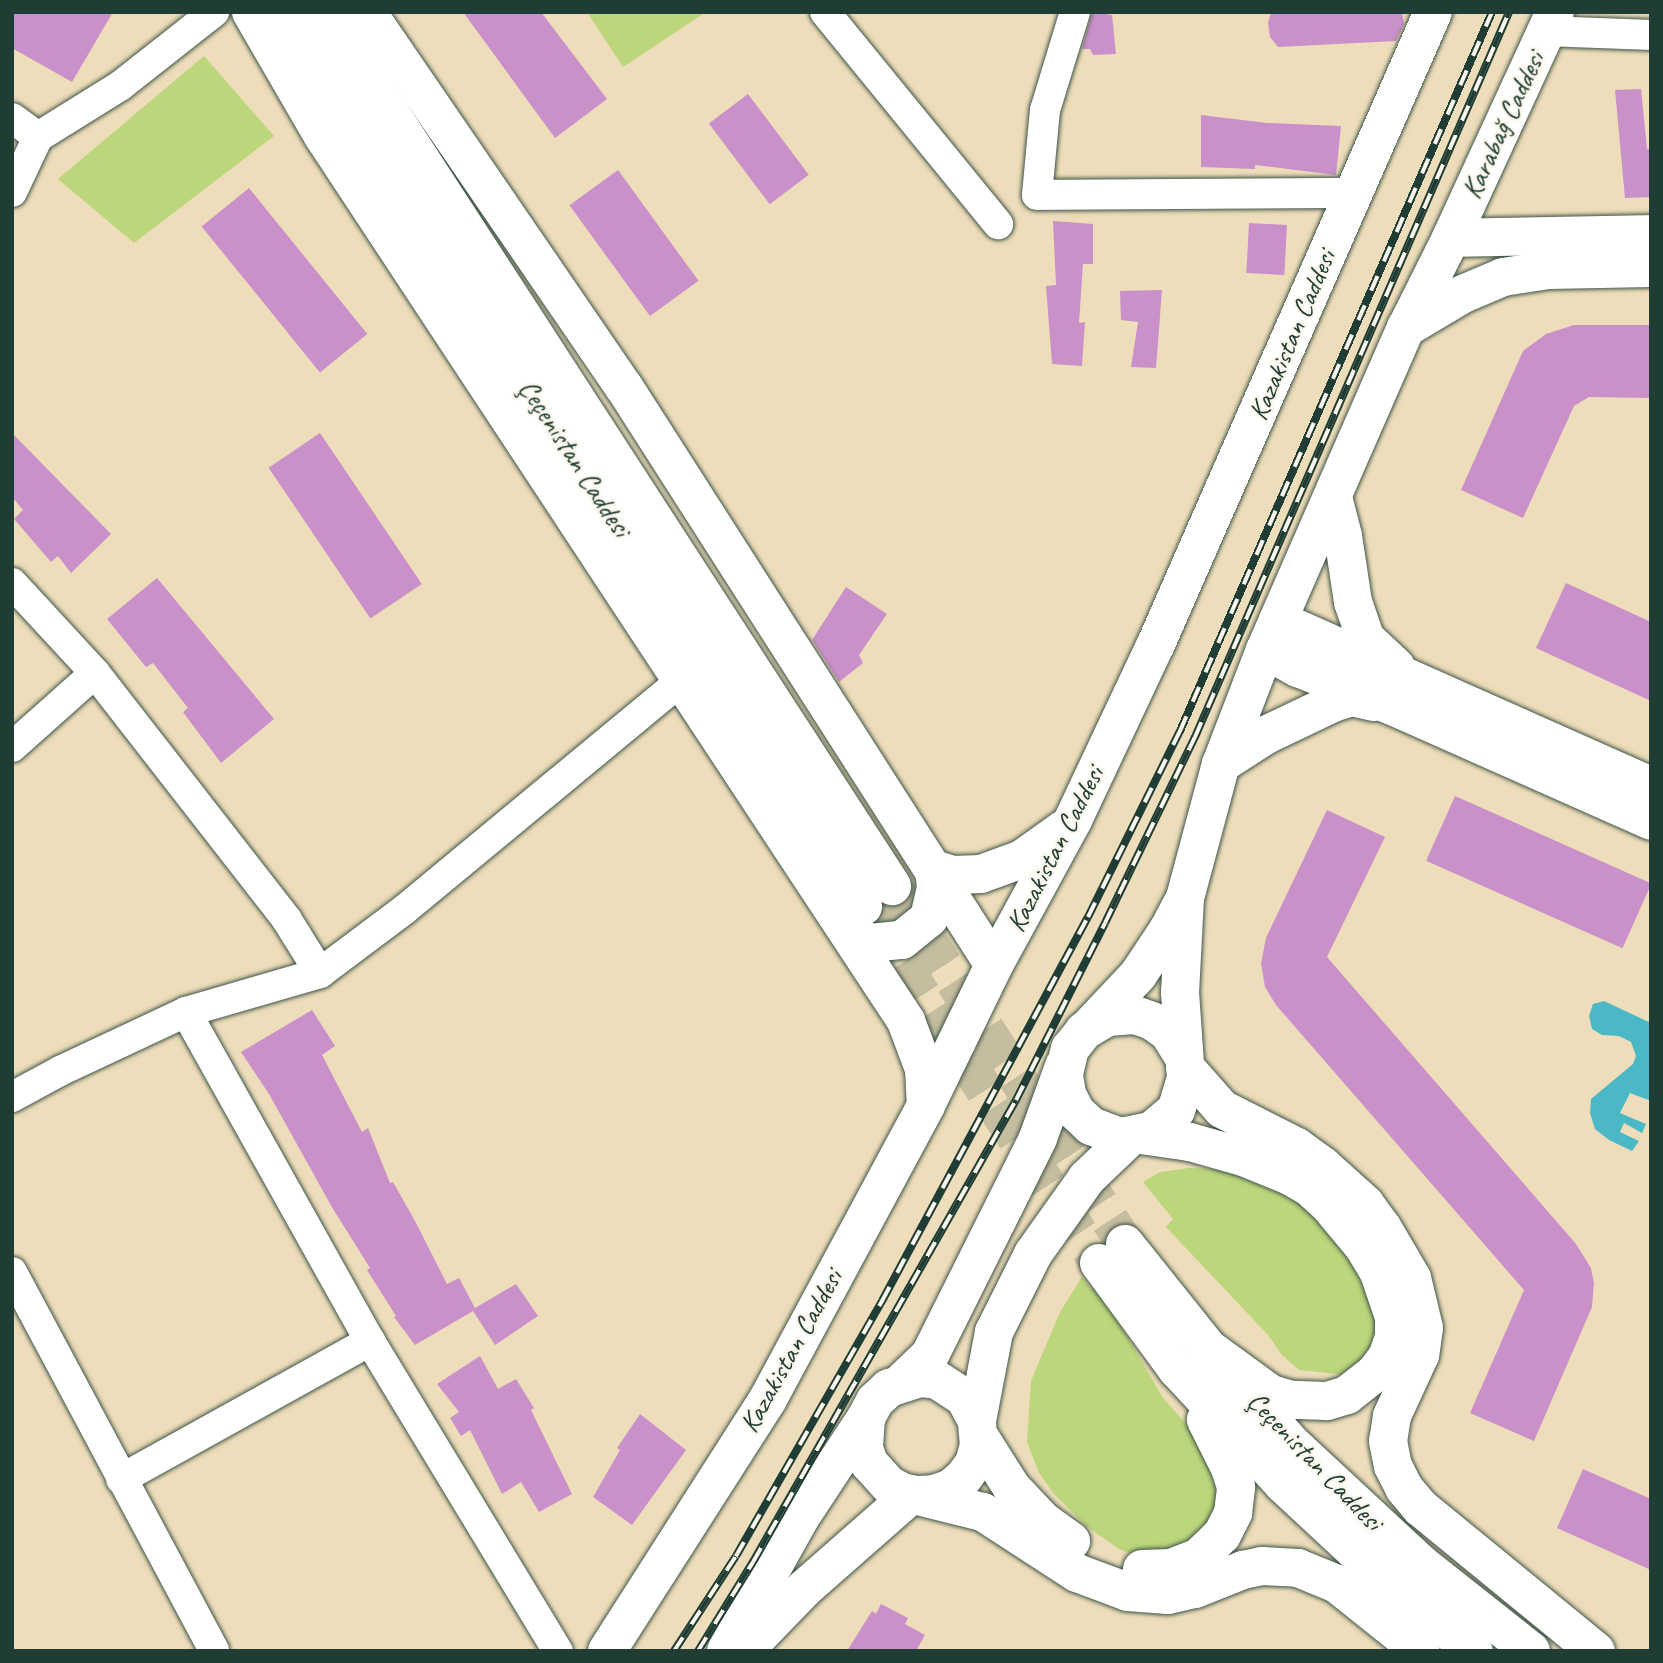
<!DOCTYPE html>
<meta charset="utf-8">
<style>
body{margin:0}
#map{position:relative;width:1663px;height:1663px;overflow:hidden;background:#eeddba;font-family:Caveat,sans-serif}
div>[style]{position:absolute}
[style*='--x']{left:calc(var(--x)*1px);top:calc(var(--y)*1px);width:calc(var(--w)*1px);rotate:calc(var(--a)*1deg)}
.green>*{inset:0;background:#bcd67b}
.water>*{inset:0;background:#4bb8c6}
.building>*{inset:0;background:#ca90c9;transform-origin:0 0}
.major-tunnel>*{height:38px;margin-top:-19px;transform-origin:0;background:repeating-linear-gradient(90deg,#c5bd9f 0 38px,transparent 0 57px)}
.roads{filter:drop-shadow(0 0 2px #3e5548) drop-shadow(0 0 2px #3e5548)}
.minor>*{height:30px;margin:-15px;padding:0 15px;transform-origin:15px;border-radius:15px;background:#fff}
.major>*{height:38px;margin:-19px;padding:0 19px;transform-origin:19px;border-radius:19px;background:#fff}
.rail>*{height:8px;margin-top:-4px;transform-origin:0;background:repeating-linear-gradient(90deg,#fbf7ec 0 16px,#1f3d34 0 32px);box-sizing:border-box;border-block:2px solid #1f3d34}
span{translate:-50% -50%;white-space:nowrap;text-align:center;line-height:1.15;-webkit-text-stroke:5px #fbf7ec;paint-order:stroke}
.street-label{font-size:28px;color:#1f3d34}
.frame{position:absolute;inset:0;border:14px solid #1f3d34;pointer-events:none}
</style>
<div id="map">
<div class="green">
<i style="clip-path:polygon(587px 12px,706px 12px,623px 67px)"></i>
<i style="clip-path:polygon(204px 56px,274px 136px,134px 243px,58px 179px)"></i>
<i style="clip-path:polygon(1189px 1168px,1231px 1170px,1281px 1189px,1314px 1215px,1385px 1306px,1380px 1348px,1347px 1375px,1299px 1370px,1282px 1355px,1268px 1335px,1166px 1227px,1173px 1219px,1143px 1182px,1160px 1172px)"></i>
<i style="clip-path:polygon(1082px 1277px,1091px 1289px,1099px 1288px,1163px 1398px,1222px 1464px,1237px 1514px,1158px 1564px,1119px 1549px,1085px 1525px,1054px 1494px,1039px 1473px,1027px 1442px,1031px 1381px,1060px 1312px)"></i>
</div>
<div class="water">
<i style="clip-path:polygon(1604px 1001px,1651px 1023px,1651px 1101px,1630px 1093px,1620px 1113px,1646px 1124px,1642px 1133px,1624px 1123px,1620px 1132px,1639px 1141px,1632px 1151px,1609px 1140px,1595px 1129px,1590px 1113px,1591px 1099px,1633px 1064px,1636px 1056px,1631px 1042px,1619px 1036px,1602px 1035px,1592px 1029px,1589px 1016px,1593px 1004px)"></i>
</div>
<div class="building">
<i style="clip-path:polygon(12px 12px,113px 12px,72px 82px,12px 48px)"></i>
<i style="clip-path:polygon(463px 12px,541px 12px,607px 99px,555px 138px)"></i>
<i style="clip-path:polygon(1092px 12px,1112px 15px,1116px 54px,1093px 55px,1090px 49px,1082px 49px)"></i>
<i style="clip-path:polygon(1271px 12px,1402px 12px,1404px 24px,1396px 41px,1278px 47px,1270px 37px,1268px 23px)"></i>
<i style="clip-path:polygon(1641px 89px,1647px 149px,1651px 149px,1651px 197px,1625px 198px,1615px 90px)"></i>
<i style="left:748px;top:94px;width:101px;height:49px;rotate:53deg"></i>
<i style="clip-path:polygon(1201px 115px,1267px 123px,1341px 126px,1336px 175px,1255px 165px,1255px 169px,1201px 167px)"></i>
<i style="left:618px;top:170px;width:137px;height:60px;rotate:54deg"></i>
<i style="left:249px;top:188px;width:188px;height:61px;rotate:51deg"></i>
<i style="clip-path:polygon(1053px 221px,1093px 224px,1093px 264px,1083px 264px,1079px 323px,1085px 322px,1082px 366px,1052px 364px,1046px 286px,1056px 285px)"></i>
<i style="left:1249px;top:223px;width:38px;height:50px;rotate:3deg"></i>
<i style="clip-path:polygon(1162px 290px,1156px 368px,1131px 367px,1138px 322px,1121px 320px,1120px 291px)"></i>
<i style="clip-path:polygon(1574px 325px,1651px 325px,1651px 398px,1589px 397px,1574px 406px,1523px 518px,1461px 490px,1523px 351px,1546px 334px)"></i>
<i style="clip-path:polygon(12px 433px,111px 534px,71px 573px,58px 556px,51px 562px,14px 519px,23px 510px,12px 497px)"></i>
<i style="left:320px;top:433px;width:182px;height:62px;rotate:56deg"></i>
<i style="clip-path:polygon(157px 578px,274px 719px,221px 763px,183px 712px,188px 708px,153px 663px,146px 667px,107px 619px)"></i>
<i style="clip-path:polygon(1566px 583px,1651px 622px,1651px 701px,1536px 648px)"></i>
<i style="clip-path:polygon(846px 587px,887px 614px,859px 655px,863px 663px,839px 682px,812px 640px)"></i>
<i style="left:1455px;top:796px;width:215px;height:71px;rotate:24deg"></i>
<i style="clip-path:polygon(1327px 810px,1385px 837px,1327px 957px,1576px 1244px,1591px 1268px,1594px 1283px,1592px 1307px,1534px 1441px,1470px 1413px,1524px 1290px,1276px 1005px,1265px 987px,1261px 963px,1266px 938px)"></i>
<i style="clip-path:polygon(312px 1010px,335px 1046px,322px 1055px,362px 1132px,368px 1128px,390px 1183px,393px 1182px,415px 1221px,447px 1284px,459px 1278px,475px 1308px,516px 1284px,538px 1316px,495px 1345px,473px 1311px,415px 1345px,394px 1317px,396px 1316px,367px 1270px,370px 1268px,333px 1209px,269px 1094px,241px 1052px)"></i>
<i style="clip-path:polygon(480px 1356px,498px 1389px,516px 1379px,534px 1408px,531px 1410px,572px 1494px,539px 1512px,521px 1482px,502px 1494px,470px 1430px,461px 1436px,450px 1418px,459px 1412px,437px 1384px)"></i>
<i style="clip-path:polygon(640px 1414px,686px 1450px,632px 1525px,593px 1497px,620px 1450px,617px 1448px)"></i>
<i style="clip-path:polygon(1583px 1469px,1651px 1499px,1651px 1570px,1557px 1528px)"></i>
<i style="clip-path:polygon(881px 1604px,908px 1618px,905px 1624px,925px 1635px,916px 1651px,847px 1651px,872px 1611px,876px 1614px)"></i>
</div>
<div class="major-tunnel">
<i style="--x:892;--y:886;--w:427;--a:56.9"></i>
<i style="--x:870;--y:916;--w:416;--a:56.6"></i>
</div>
<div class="roads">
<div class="minor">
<i style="--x:825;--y:12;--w:274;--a:50.8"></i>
<i style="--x:1075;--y:12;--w:102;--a:107"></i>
<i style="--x:1045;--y:110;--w:85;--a:95.4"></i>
<i style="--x:1037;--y:195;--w:316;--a:-0.4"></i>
<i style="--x:1546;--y:31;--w:105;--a:2.2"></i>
<i style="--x:12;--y:118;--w:32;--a:36"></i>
<i style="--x:12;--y:192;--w:61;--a:-64.7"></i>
<i style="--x:38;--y:137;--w:97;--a:-31.9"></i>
<i style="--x:120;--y:86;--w:120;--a:-38.2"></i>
<i style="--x:12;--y:583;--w:122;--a:47.3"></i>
<i style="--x:95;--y:673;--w:313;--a:52.1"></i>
<i style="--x:287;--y:920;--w:62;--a:58.1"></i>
<i style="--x:12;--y:747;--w:111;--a:-41.7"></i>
<i style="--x:186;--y:1012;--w:377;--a:60.8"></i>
<i style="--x:370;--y:1341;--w:363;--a:58.8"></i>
<i style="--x:12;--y:1097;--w:55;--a:-28.4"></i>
<i style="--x:60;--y:1071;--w:139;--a:-25.1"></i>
<i style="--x:186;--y:1012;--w:140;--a:-16.2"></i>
<i style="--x:320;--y:973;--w:105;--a:-36.9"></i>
<i style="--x:404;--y:910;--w:358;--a:-39.6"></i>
<i style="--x:12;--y:1272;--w:429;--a:61.9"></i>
<i style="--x:121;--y:1479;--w:285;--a:-29"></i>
</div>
<div class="major">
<i style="--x:251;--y:12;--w:143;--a:59.9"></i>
<i style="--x:323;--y:136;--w:1060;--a:56.62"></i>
<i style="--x:906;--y:1021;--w:51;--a:69.4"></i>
<i style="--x:924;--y:1069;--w:36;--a:87"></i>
<i style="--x:284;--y:12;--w:93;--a:55.5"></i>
<i style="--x:337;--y:89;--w:972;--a:57.23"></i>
<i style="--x:325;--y:12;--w:1042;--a:57.03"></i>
<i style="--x:367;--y:12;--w:455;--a:55.6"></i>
<i style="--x:624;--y:387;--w:686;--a:57.38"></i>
<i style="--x:1451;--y:238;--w:200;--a:-1.1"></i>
<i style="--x:1406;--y:328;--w:66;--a:-30.8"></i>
<i style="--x:1463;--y:294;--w:43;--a:-23"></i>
<i style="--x:1503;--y:277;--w:46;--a:-8.8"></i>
<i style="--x:1548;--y:270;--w:103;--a:-1.1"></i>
<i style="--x:1333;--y:497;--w:40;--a:75.6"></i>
<i style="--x:1343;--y:536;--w:67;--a:81.4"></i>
<i style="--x:1353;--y:602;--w:39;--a:71"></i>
<i style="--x:1366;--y:639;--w:41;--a:43"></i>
<i style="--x:1278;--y:620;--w:408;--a:24"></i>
<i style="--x:1265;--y:650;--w:38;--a:29"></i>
<i style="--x:1298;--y:668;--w:101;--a:22"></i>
<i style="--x:1392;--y:706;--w:283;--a:23.9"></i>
<i style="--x:1221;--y:764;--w:54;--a:-32.8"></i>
<i style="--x:1266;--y:735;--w:74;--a:-25.5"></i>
<i style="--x:1333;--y:703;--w:20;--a:-18"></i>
<i style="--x:1352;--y:697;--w:22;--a:13"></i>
<i style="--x:1185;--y:898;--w:139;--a:-75"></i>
<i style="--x:1221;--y:764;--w:122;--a:-68.9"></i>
<i style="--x:1265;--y:650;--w:352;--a:-66.4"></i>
<i style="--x:1406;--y:328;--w:101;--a:-63.4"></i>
<i style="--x:1451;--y:238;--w:249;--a:-65.3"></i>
<i style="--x:848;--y:932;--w:25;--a:26"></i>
<i style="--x:871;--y:943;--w:31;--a:-6"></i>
<i style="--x:902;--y:940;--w:35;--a:-39"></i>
<i style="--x:929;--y:918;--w:31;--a:-77"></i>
<i style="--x:936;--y:888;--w:19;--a:-96"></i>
<i style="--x:934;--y:869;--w:19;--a:18"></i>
<i style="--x:952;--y:875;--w:29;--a:-2"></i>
<i style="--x:981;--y:874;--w:44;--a:-20.1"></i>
<i style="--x:1022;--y:859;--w:52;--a:-35.5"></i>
<i style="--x:1090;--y:1026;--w:70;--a:-46.7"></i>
<i style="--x:1138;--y:975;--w:54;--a:-56.3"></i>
<i style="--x:1168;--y:930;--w:36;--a:-62"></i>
<i style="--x:1185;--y:898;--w:94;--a:93"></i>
<i style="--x:1180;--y:992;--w:86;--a:86"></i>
<i style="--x:1186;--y:1078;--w:34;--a:107"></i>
<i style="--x:1176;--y:1110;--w:33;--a:140"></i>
<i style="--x:1151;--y:1131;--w:32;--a:169"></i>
<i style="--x:1120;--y:1137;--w:31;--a:-159"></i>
<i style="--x:1091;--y:1126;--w:21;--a:-137"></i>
<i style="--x:1076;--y:1112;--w:20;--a:-117"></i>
<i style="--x:1067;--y:1094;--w:20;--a:-99"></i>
<i style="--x:1064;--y:1074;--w:26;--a:-77"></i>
<i style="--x:1070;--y:1049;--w:23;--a:-52"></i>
<i style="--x:1084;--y:1031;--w:27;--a:-31"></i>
<i style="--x:1107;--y:1017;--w:28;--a:-4"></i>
<i style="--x:1135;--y:1015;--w:18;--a:19"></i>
<i style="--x:1152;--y:1021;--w:19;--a:35"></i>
<i style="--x:1168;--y:1032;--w:28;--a:58"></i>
<i style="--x:1185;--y:1067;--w:56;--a:48.6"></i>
<i style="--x:1222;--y:1109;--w:84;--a:26.9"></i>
<i style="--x:1297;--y:1147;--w:32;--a:36"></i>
<i style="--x:1323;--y:1166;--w:57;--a:42.1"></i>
<i style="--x:1365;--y:1204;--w:29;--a:54"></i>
<i style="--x:1382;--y:1227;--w:59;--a:59.5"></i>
<i style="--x:1412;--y:1278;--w:51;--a:76.5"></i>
<i style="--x:1424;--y:1328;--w:27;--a:98"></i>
<i style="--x:1420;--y:1355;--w:67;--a:114.7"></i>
<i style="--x:1392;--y:1416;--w:25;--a:99"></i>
<i style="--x:1388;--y:1441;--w:25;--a:79"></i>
<i style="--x:1393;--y:1466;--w:25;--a:63"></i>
<i style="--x:1404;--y:1488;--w:26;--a:50"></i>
<i style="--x:1421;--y:1508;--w:226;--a:39.3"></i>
<i style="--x:1141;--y:1135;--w:49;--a:8.1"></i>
<i style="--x:1190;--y:1142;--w:55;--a:15.8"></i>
<i style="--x:1243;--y:1157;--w:51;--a:22"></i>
<i style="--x:1290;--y:1176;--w:22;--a:30"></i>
<i style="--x:1309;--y:1187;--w:27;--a:42"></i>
<i style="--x:1329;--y:1205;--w:53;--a:50.3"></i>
<i style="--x:1363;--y:1246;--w:31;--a:59"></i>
<i style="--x:1379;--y:1273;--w:46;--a:71.2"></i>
<i style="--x:1394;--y:1317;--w:20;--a:90"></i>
<i style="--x:1394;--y:1337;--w:21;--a:109"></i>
<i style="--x:1387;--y:1357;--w:20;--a:127"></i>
<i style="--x:1375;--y:1373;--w:36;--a:142"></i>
<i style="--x:1347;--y:1395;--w:21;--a:163"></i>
<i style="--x:1327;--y:1401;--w:36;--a:-178"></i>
<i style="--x:1291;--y:1400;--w:21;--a:-163"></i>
<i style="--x:1271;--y:1394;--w:78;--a:-143.9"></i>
<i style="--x:1125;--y:1244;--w:133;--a:51.4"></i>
<i style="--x:1208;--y:1348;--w:126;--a:48.9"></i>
<i style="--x:1291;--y:1443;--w:178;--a:42.9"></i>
<i style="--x:1421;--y:1564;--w:140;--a:38.3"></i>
<i style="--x:1099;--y:1263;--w:132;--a:53.7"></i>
<i style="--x:1177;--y:1369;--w:156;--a:47.3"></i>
<i style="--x:1283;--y:1484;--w:151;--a:42.9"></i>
<i style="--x:1394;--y:1587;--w:102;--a:38.7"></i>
<i style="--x:903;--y:1381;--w:37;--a:-44"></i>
<i style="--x:930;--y:1355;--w:242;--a:-63.5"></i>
<i style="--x:1038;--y:1138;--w:77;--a:-70.1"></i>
<i style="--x:977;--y:1421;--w:91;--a:-79.2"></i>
<i style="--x:994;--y:1332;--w:87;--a:-63.4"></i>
<i style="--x:1033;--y:1254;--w:93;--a:-54.6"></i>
<i style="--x:1087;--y:1178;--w:59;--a:-43.6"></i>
<i style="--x:979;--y:1436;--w:62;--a:57.6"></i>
<i style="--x:1012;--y:1488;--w:44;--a:46.8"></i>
<i style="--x:1042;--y:1520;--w:36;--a:36"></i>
<i style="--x:917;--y:1495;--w:17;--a:-3"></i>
<i style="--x:934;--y:1494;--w:18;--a:-19"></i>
<i style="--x:951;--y:1488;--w:17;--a:-40"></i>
<i style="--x:964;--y:1477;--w:17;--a:-54"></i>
<i style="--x:974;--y:1463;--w:18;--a:-74"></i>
<i style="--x:979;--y:1446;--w:25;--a:-95"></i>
<i style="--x:977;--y:1421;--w:26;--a:-118"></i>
<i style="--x:965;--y:1398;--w:33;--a:-147"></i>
<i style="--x:937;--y:1380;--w:17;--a:-173"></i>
<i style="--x:920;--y:1378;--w:33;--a:162"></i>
<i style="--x:889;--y:1388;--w:19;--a:137"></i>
<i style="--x:875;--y:1401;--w:19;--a:118"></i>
<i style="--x:866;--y:1418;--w:30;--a:94"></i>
<i style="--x:864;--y:1448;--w:16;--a:72"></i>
<i style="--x:869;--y:1463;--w:30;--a:48"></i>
<i style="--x:889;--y:1485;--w:15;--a:28"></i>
<i style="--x:902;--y:1492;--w:83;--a:13.9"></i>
<i style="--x:983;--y:1512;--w:112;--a:33"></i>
<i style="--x:1077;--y:1573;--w:54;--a:20.4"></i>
<i style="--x:1128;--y:1592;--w:40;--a:4.3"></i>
<i style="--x:1168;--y:1595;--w:28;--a:-13"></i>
<i style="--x:1195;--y:1589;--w:52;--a:-21.6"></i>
<i style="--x:1243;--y:1570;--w:19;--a:-12"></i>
<i style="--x:1262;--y:1566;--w:36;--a:3"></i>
<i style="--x:1298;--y:1568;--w:42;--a:22.3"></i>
<i style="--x:1337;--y:1584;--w:107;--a:38.6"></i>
<i style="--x:1142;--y:1569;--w:29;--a:-2"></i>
<i style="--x:1171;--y:1568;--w:30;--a:-21"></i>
<i style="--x:1199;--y:1557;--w:32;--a:-44"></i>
<i style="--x:1222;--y:1535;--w:25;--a:-63"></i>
<i style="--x:1233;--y:1513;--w:26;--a:-83"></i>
<i style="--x:1236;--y:1487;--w:20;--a:-108"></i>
<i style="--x:1230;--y:1468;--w:54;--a:-116.6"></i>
<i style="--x:607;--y:1651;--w:299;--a:-57.4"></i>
<i style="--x:768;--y:1399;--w:334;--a:-61.7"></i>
<i style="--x:926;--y:1105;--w:156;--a:-64.1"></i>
<i style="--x:994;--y:965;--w:165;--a:-61.4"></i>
<i style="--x:1073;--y:820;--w:195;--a:-64.8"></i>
<i style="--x:1156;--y:644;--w:690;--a:-66.33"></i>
<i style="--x:726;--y:1651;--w:152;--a:-60.9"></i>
<i style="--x:800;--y:1518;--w:120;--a:-56.6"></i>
<i style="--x:744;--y:1651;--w:88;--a:-45.9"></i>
<i style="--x:805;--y:1588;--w:142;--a:-41.3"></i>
</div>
</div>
<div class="rail">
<i style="--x:674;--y:1651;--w:113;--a:-56.9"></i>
<i style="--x:736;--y:1556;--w:294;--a:-60.2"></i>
<i style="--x:882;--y:1301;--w:436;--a:-61.8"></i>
<i style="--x:1088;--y:917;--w:208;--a:-63.7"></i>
<i style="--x:1180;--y:731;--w:784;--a:-66.54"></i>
<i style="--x:698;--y:1651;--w:105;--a:-58.3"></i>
<i style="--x:753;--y:1562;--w:532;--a:-60.35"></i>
<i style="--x:1016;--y:1100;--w:198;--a:-63.3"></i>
<i style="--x:1105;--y:923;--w:207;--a:-64.2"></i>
<i style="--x:1195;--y:737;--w:790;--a:-66.58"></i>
</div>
<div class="street-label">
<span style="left:1503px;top:125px;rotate:-65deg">Karabağ Caddesi</span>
<span style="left:1292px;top:335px;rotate:-67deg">Kazakistan Caddesi</span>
<span style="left:575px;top:458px;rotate:57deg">Çeçenistan Caddesi</span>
<span style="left:1055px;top:849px;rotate:-63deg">Kazakistan Caddesi</span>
<span style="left:791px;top:1351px;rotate:-61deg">Kazakistan Caddesi</span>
<span style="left:1315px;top:1461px;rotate:46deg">Çeçenistan Caddesi</span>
</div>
<div class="frame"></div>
</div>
